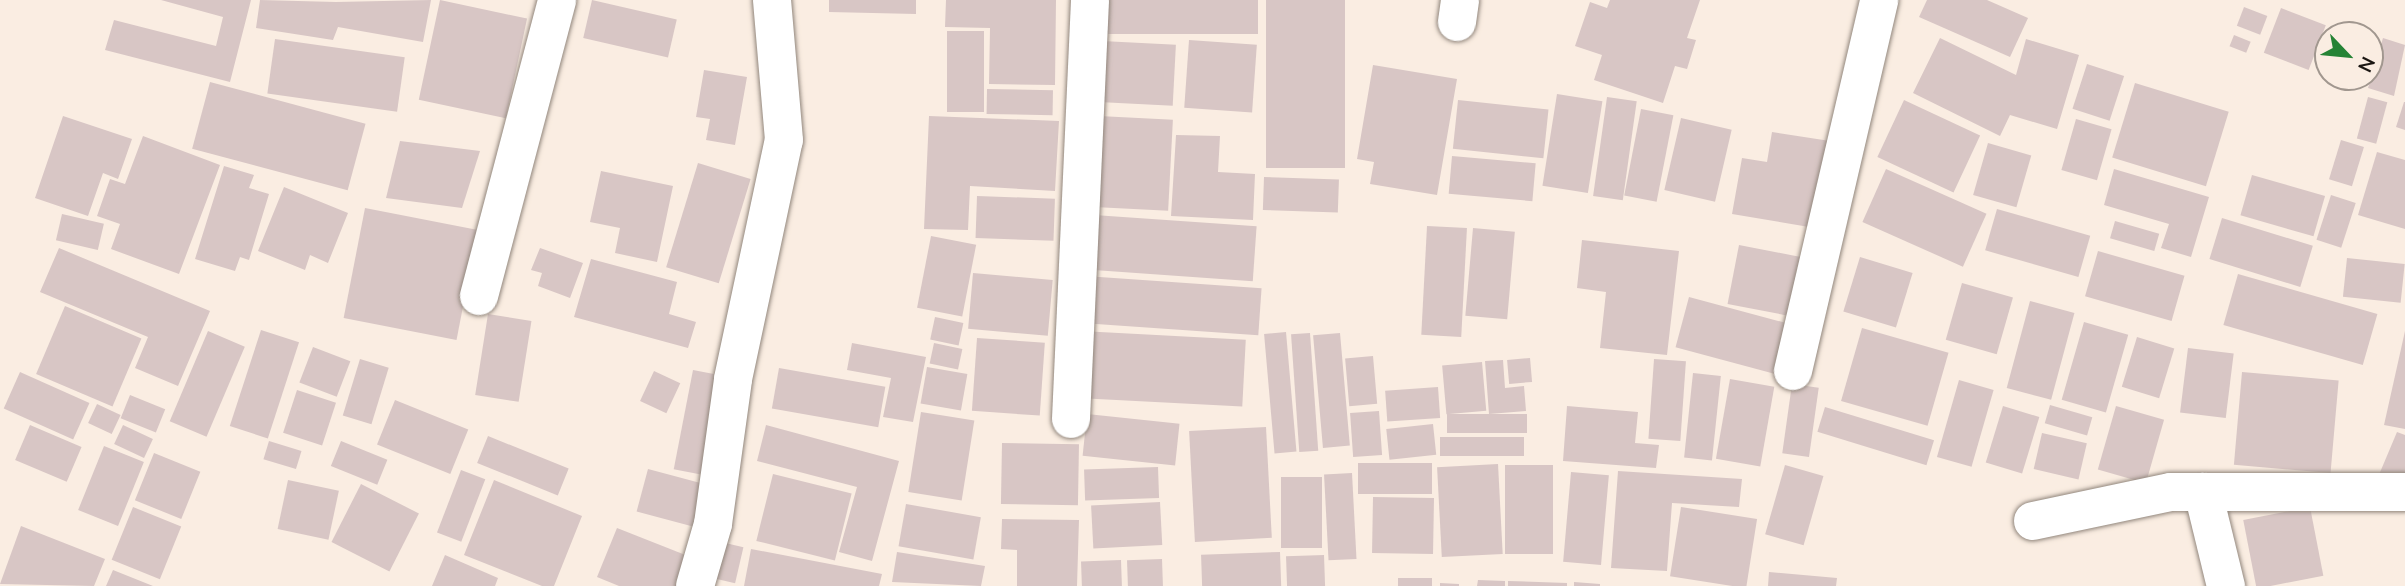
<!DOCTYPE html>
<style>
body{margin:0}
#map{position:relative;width:2405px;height:586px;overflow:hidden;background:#faede2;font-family:"Nunito Sans",sans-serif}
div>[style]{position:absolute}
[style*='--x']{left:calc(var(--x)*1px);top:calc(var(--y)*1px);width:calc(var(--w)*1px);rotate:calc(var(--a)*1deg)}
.building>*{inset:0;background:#d8c6c5;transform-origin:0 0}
.roads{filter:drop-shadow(0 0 2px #92877d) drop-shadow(0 0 2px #92877d)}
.minor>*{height:38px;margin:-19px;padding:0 19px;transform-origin:19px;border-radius:19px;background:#fff}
span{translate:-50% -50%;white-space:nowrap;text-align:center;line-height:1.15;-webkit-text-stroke:6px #faede2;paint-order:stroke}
.north{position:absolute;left:2314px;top:21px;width:70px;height:70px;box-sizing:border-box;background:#faede2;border:2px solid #a1978f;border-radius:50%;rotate:116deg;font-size:19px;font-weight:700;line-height:28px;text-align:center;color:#1c1713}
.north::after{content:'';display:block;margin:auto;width:24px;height:32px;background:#258335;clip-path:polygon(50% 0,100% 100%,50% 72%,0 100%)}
</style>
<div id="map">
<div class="building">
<i style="clip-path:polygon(161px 0,251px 0,230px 82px,105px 50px,114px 20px,216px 46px,223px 17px)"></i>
<i style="clip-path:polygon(260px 0,336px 2px,431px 0,423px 42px,338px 27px,333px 40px,256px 28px)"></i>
<i style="left:440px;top:0;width:89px;height:102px;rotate:12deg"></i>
<i style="left:592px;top:0;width:87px;height:39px;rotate:13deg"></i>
<i style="clip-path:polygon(829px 0,916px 0,916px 14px,829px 12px)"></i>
<i style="clip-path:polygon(946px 0,1056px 0,1055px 85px,989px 84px,990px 28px,945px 27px)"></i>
<i style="left:1102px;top:0;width:156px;height:34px"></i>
<i style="left:1266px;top:0;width:79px;height:168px"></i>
<i style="clip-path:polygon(1610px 0,1700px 0,1687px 38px,1696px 40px,1687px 69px,1675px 66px,1663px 103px,1594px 80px,1602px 55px,1575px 46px,1590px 2px,1607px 8px)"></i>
<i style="clip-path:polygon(1927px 0,1987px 0,2028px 18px,2010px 57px,1919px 17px)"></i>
<i style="left:2244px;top:7px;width:25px;height:20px;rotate:21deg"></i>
<i style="left:2281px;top:8px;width:48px;height:48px;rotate:21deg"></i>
<i style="left:947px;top:31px;width:37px;height:81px"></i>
<i style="left:2234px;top:35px;width:18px;height:12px;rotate:22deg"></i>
<i style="clip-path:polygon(1940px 38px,2016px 75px,2026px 39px,2079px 55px,2057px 129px,2010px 115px,2000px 136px,1913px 93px)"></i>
<i style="clip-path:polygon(2383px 38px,2405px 45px,2394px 96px,2368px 88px)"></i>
<i style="left:275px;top:39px;width:131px;height:55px;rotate:8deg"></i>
<i style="left:1189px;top:40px;width:68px;height:68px;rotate:4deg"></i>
<i style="left:1102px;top:41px;width:74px;height:61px;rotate:3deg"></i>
<i style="left:2087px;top:64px;width:39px;height:47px;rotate:18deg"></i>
<i style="clip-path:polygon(1373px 65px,1457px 79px,1437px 195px,1370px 184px,1374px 162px,1357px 159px)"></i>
<i style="clip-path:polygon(704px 70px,747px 77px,735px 145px,706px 140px,710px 119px,696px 117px)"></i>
<i style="left:210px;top:82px;width:161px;height:69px;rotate:15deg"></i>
<i style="left:2135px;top:83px;width:98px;height:78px;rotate:17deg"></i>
<i style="left:987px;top:89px;width:66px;height:25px;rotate:1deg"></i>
<i style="left:1557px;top:94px;width:46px;height:93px;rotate:9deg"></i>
<i style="left:1607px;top:97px;width:30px;height:100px;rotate:8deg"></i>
<i style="left:2368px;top:97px;width:20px;height:43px;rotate:15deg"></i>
<i style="left:1458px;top:100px;width:91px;height:49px;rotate:6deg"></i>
<i style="left:1904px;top:100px;width:84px;height:63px;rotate:25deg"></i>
<i style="clip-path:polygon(2404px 102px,2405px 102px,2405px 130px,2396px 127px)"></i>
<i style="left:1641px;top:109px;width:33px;height:88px;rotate:11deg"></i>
<i style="clip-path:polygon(63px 116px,132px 139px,118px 179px,103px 173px,88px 216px,35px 198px)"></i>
<i style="clip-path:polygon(929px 116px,1059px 121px,1055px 191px,970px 186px,968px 230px,924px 229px)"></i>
<i style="left:1099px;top:116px;width:74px;height:91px;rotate:3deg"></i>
<i style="left:1681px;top:118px;width:52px;height:74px;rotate:13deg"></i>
<i style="left:2076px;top:119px;width:37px;height:53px;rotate:16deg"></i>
<i style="clip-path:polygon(1772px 132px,1830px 141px,1815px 228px,1732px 214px,1742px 158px,1767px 162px)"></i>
<i style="clip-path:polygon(1176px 135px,1220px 136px,1218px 172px,1255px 174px,1253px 220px,1171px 216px)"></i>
<i style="clip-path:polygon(143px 136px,220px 165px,179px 274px,111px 249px,120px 224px,97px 216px,110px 179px,125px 184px)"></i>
<i style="left:2341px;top:140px;width:24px;height:41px;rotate:17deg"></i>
<i style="clip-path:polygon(400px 141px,480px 151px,462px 208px,386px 198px)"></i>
<i style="left:1988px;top:143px;width:45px;height:54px;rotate:16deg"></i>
<i style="clip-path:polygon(2377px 152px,2405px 160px,2405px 229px,2358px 215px)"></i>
<i style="left:1452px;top:156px;width:84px;height:38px;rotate:5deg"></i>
<i style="left:698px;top:163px;width:55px;height:109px;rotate:17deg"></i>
<i style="clip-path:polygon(224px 166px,254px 175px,249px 188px,269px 194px,249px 260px,240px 257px,235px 271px,195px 259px)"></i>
<i style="left:1886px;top:169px;width:110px;height:58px;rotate:24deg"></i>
<i style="clip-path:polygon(2114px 169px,2209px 197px,2191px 257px,2161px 248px,2169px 224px,2104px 205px)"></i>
<i style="clip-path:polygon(601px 171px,673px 186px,657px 262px,615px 253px,620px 228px,590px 222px)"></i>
<i style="left:2252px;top:175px;width:76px;height:42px;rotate:16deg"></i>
<i style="left:1264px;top:177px;width:75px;height:33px;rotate:2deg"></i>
<i style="clip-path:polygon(284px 187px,348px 213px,328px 263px,310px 255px,305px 270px,258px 251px)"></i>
<i style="left:2331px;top:195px;width:26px;height:47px;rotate:18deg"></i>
<i style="left:977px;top:196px;width:78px;height:42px;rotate:2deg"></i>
<i style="left:365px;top:208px;width:115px;height:112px;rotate:11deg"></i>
<i style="left:1997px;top:209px;width:97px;height:43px;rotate:16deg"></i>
<i style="left:62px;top:214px;width:43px;height:27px;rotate:13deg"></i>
<i style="left:1094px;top:215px;width:163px;height:55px;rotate:4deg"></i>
<i style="left:2222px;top:218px;width:95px;height:43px;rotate:17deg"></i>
<i style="left:2115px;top:221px;width:46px;height:18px;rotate:16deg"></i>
<i style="left:1427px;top:226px;width:40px;height:109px;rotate:3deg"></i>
<i style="left:1473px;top:228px;width:42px;height:88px;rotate:5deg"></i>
<i style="left:931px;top:236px;width:46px;height:73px;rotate:11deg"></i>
<i style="clip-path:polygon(1582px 240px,1679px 251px,1667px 355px,1600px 348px,1606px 292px,1577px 288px)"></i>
<i style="left:1739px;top:245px;width:63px;height:60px;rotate:11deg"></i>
<i style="clip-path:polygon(59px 248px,210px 311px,178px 386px,135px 368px,148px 337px,40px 292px)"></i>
<i style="clip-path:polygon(540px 248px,583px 263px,570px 298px,538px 286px,542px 273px,531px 270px)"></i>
<i style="left:2098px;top:251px;width:90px;height:47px;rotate:16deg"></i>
<i style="left:1860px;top:257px;width:55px;height:57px;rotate:17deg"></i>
<i style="left:2347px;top:258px;width:58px;height:39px;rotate:6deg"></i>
<i style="clip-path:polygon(591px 259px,677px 282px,669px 314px,696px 322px,688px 348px,574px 317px)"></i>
<i style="left:973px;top:273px;width:80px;height:56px;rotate:5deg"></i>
<i style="left:2238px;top:274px;width:145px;height:53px;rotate:16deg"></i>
<i style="left:1085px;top:276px;width:177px;height:47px;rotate:4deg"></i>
<i style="left:1962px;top:283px;width:53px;height:59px;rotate:16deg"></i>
<i style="left:1689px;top:297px;width:106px;height:52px;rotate:15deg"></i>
<i style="left:2030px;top:301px;width:46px;height:90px;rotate:15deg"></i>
<i style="left:65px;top:306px;width:83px;height:74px;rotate:23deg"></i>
<i style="left:488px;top:314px;width:44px;height:82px;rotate:9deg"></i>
<i style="left:935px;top:317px;width:29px;height:23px;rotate:12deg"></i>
<i style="left:2084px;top:322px;width:46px;height:81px;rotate:16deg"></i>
<i style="left:1862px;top:328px;width:90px;height:76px;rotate:16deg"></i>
<i style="left:261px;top:330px;width:40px;height:101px;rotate:18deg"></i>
<i style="left:208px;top:331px;width:40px;height:98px;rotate:23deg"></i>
<i style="left:1081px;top:331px;width:165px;height:67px;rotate:3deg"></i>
<i style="clip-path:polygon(2405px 331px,2405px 429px,2384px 425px)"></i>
<i style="left:1286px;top:332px;width:120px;height:22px;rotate:85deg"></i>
<i style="left:1310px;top:333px;width:118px;height:19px;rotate:86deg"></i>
<i style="left:1340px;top:333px;width:113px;height:27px;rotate:85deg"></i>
<i style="left:2137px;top:337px;width:39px;height:52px;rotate:17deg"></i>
<i style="left:977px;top:338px;width:68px;height:73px;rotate:4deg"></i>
<i style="clip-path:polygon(852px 343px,926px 357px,913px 422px,883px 417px,891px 378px,847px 370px)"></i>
<i style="left:934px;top:343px;width:29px;height:21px;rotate:12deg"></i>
<i style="left:313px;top:347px;width:40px;height:38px;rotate:21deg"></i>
<i style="left:2188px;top:348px;width:46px;height:65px;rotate:7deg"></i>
<i style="left:1373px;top:356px;width:48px;height:28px;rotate:85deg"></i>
<i style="left:1530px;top:358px;width:24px;height:23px;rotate:85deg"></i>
<i style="left:360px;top:359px;width:30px;height:59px;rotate:17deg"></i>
<i style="left:1654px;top:359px;width:32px;height:80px;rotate:4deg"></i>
<i style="clip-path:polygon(1503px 360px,1505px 388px,1524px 386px,1526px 411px,1489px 414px,1485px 361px)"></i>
<i style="left:1482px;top:362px;width:49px;height:40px;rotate:85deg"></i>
<i style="left:927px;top:367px;width:41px;height:37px;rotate:10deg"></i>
<i style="left:779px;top:368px;width:108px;height:41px;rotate:10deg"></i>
<i style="left:693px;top:370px;width:33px;height:101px;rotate:11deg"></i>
<i style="left:654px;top:371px;width:29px;height:33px;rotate:25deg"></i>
<i style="left:20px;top:372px;width:76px;height:40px;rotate:24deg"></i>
<i style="left:2242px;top:372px;width:97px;height:93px;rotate:5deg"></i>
<i style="left:1693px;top:373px;width:28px;height:85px;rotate:6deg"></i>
<i style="left:1730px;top:379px;width:45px;height:81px;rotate:10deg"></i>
<i style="left:1959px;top:380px;width:36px;height:80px;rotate:16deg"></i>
<i style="left:1792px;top:384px;width:27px;height:70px;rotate:8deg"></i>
<i style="left:1438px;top:387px;width:31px;height:53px;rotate:86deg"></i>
<i style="left:297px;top:390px;width:41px;height:45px;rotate:18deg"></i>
<i style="left:130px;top:395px;width:38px;height:25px;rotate:22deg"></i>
<i style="left:395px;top:400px;width:79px;height:48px;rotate:22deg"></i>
<i style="left:97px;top:404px;width:26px;height:21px;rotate:25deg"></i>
<i style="left:2050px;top:405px;width:44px;height:19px;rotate:16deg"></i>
<i style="clip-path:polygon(1567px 406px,1638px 412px,1635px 443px,1659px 445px,1656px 468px,1563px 461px)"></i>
<i style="left:2003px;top:406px;width:38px;height:59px;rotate:17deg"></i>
<i style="left:2116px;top:406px;width:50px;height:66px;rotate:16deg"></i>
<i style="left:1825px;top:407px;width:114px;height:26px;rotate:17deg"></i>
<i style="left:1379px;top:411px;width:44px;height:29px;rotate:86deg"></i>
<i style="left:921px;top:412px;width:54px;height:81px;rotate:9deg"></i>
<i style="left:1087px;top:414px;width:93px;height:42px;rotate:6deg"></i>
<i style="left:1527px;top:414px;width:19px;height:80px;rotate:90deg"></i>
<i style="left:1433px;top:424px;width:31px;height:47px;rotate:84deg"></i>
<i style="left:30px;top:425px;width:56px;height:38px;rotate:23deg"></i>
<i style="left:123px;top:425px;width:33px;height:21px;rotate:25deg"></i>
<i style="clip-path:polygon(766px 425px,899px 461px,872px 561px,839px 552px,857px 487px,757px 461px)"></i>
<i style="left:1266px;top:427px;width:111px;height:77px;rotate:87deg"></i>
<i style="clip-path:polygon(2397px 432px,2405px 435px,2405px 497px,2373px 489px)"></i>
<i style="left:2042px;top:433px;width:46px;height:37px;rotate:13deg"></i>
<i style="left:488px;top:436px;width:87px;height:29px;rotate:22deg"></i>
<i style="left:1524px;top:437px;width:19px;height:84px;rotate:90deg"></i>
<i style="left:269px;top:441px;width:34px;height:19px;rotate:17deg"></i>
<i style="left:341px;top:441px;width:50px;height:27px;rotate:22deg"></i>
<i style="left:1002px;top:443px;width:77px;height:61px;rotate:1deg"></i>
<i style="left:104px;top:446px;width:43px;height:69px;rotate:22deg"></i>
<i style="left:154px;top:453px;width:50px;height:51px;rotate:22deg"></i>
<i style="left:1432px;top:463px;width:31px;height:74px;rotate:90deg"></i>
<i style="left:1498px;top:464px;width:90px;height:61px;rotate:87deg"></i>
<i style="left:1505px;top:465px;width:48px;height:89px"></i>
<i style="left:1785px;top:465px;width:40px;height:72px;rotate:16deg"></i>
<i style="left:1158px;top:467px;width:31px;height:74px;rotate:88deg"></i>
<i style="left:648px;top:469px;width:64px;height:44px;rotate:15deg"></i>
<i style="left:461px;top:470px;width:26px;height:67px;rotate:21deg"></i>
<i style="clip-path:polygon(1618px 471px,1742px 479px,1739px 507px,1672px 503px,1667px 571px,1611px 568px)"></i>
<i style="left:1571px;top:472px;width:38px;height:90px;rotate:5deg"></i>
<i style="left:1352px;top:473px;width:86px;height:28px;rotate:87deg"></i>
<i style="left:773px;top:474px;width:81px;height:69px;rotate:14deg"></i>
<i style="left:1281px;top:477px;width:41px;height:71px"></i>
<i style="left:288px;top:480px;width:52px;height:50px;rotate:12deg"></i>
<i style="clip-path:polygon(494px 480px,582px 516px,554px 586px,542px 586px,464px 555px)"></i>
<i style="left:361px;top:484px;width:65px;height:65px;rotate:27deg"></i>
<i style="left:1434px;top:498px;width:56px;height:61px;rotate:91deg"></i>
<i style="left:1160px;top:502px;width:43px;height:69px;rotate:87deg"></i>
<i style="left:906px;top:504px;width:76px;height:43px;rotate:10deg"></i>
<i style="left:133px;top:507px;width:52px;height:57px;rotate:22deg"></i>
<i style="left:1681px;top:507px;width:77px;height:70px;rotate:9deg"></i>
<i style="left:2310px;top:507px;width:70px;height:68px;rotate:79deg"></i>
<i style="clip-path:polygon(1002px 519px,1079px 520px,1077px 586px,1017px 586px,1017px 550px,1001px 549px)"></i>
<i style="clip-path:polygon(21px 526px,105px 559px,94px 586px,0 584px)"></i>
<i style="clip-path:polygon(617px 528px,693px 558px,682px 586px,619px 586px,597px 577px)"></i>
<i style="left:721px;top:542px;width:23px;height:37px;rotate:13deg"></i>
<i style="clip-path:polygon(751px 549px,882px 574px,879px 586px,744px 586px)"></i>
<i style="clip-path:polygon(897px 552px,985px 566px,981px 586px,892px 582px)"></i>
<i style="left:1280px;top:552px;width:34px;height:79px;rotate:88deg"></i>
<i style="clip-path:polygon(445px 555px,498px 578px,495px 586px,432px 586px)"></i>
<i style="left:1324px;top:555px;width:31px;height:38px;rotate:88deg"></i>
<i style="left:1162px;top:559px;width:27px;height:35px;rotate:88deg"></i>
<i style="left:1121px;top:560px;width:26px;height:40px;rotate:88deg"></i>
<i style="clip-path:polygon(113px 570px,153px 586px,106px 586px)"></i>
<i style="clip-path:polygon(1769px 572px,1837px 578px,1836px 586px,1768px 586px)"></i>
<i style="left:1432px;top:578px;width:8px;height:34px;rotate:90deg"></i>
<i style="clip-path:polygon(1478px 580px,1505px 581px,1505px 586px,1477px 586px)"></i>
<i style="clip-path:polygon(1508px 581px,1567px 583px,1567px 586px,1508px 586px)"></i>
<i style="clip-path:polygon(1574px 582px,1600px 584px,1600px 586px,1574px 586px)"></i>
<i style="clip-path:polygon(1440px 583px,1459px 584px,1459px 586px,1440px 586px)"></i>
</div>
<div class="roads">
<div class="minor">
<i style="--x:1457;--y:22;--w:22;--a:-82"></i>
<i style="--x:479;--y:296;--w:306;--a:-75.2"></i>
<i style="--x:1793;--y:371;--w:381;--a:-76.9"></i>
<i style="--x:1071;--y:419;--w:419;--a:-87.4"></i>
<i style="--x:2203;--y:492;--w:97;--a:76.3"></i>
<i style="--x:2033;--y:521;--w:141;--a:-11.9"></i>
<i style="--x:2171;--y:492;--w:234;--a:0"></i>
<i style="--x:695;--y:586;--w:65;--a:-73.8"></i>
<i style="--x:713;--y:524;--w:146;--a:-82.1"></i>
<i style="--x:733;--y:379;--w:244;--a:-78"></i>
<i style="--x:784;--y:140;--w:141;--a:-94.9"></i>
</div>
</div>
<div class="north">N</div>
</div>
